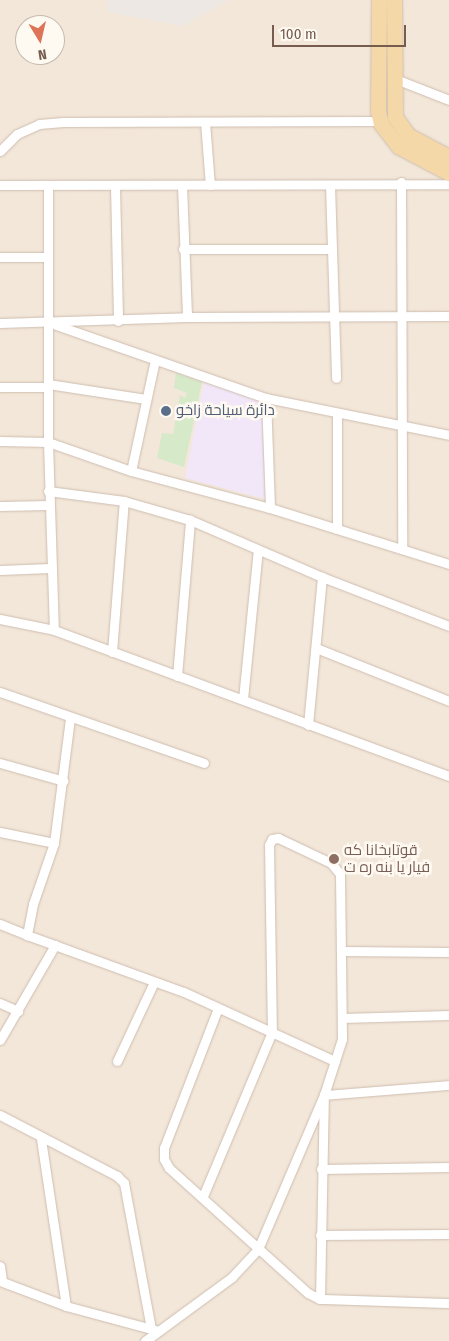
<!DOCTYPE html>
<meta charset="utf-8">
<style>
body{margin:0}
#map{position:relative;width:449px;height:1341px;overflow:hidden;background:#fcf5ea;font-family:"Fira Sans Condensed",Cairo,sans-serif}
div>[style]{position:absolute}
[style*='--x']{left:calc(var(--x)*1px);top:calc(var(--y)*1px);width:calc(var(--w)*1px);rotate:calc(var(--a)*1deg)}
.residential>*{inset:0;background:#f3e7d9}
.industrial>*{inset:0;background:#ede8e3}
.education>*{inset:0;background:#f2e7f8}
.green>*{inset:0;background:#d6e9c9}
.roads{filter:drop-shadow(0 0 1px #cdbdb0) drop-shadow(0 0 1px #cdbdb0)}
.minor>*{height:9px;margin:-4.5px;padding:0 4.5px;transform-origin:4.5px;border-radius:4.5px;background:#fff}
.primary>*{height:15px;margin:-7.5px;padding:0 7.5px;transform-origin:7.5px;border-radius:7.5px;background:#f5d8a7}
.dots>*{width:14px;height:14px;translate:-50% -50%;box-sizing:border-box;border:2px solid #fef9f1;border-radius:50%}
span{translate:-50% -50%;white-space:nowrap;text-align:center;line-height:1.15;-webkit-text-stroke:5px #fef9f1;paint-order:stroke}
.service-label{font-size:15px;color:#4e5e75}
.left{translate:0 -50%;text-align:left}
.education-label{font-size:15px;color:#785e54}
.north{position:absolute;left:15px;top:15px;width:50px;height:50px;box-sizing:border-box;background:#fef9f1;border:1px solid #c7bab0;border-radius:50%;rotate:171deg;font-size:14px;font-weight:700;line-height:20px;text-align:center;color:#755c4e}
.north::after{content:'';display:block;margin:auto;width:18px;height:22px;background:#dd7457;clip-path:polygon(50% 0,100% 100%,50% 72%,0 100%)}
.scale{position:absolute;left:272px;top:25px;width:134px;height:22px;box-sizing:border-box;border:2px solid #755c4e;border-top:0;padding-left:6px;font-size:15px;line-height:18px;white-space:nowrap;color:#755c4e;-webkit-text-stroke:4px #fef9f1;paint-order:stroke}
</style>
<div id="map">
<div class="residential">
<i style="clip-path:polygon(evenodd,0 0,449px 0,449px 1341px,0 1341px,0 0,25px 25px,55px 25px,55px 55px,25px 55px,25px 25px)"></i>
</div>
<div class="industrial">
<i style="clip-path:polygon(108px 0,229px 0,183px 26px,108px 12px)"></i>
</div>
<div class="education">
<i style="clip-path:polygon(204px 382px,263px 401px,265px 499px,185px 478px)"></i>
</div>
<div class="green">
<i style="clip-path:polygon(176px 373px,202px 382px,184px 467px,157px 458px,162px 433px,173px 434px,180px 395px,185px 398px,187px 393px,174px 388px)"></i>
</div>
<div class="roads">
<div class="minor">
<i style="--x:393;--y:78;--w:60;--a:21.4"></i>
<i style="--x:205;--y:122;--w:63;--a:85.5"></i>
<i style="--x:0;--y:151;--w:24;--a:-45"></i>
<i style="--x:17;--y:134;--w:24;--a:-24"></i>
<i style="--x:39;--y:124;--w:24;--a:-5"></i>
<i style="--x:63;--y:122;--w:317;--a:-0.2"></i>
<i style="--x:401;--y:182;--w:367;--a:89.8"></i>
<i style="--x:0;--y:185;--w:449;--a:-0.1"></i>
<i style="--x:48;--y:185;--w:257;--a:90"></i>
<i style="--x:48;--y:442;--w:188;--a:88.2"></i>
<i style="--x:182;--y:185;--w:132;--a:87.8"></i>
<i style="--x:330;--y:185;--w:193;--a:88.2"></i>
<i style="--x:115;--y:186;--w:135;--a:88.7"></i>
<i style="--x:183;--y:249;--w:148;--a:0"></i>
<i style="--x:0;--y:257;--w:48;--a:0"></i>
<i style="--x:0;--y:323;--w:187;--a:-1.8"></i>
<i style="--x:187;--y:317;--w:262;--a:-0.2"></i>
<i style="--x:56;--y:325;--w:222;--a:19.2"></i>
<i style="--x:266;--y:398;--w:187;--a:11.4"></i>
<i style="--x:48;--y:384;--w:99;--a:8.7"></i>
<i style="--x:0;--y:387;--w:48;--a:0"></i>
<i style="--x:266;--y:398;--w:110;--a:87.9"></i>
<i style="--x:0;--y:441;--w:48;--a:1.2"></i>
<i style="--x:48;--y:442;--w:88;--a:19.3"></i>
<i style="--x:131;--y:471;--w:144;--a:14.9"></i>
<i style="--x:270;--y:508;--w:188;--a:17.4"></i>
<i style="--x:131;--y:471;--w:114;--a:-77.8"></i>
<i style="--x:48;--y:491;--w:77;--a:7.5"></i>
<i style="--x:124;--y:501;--w:69;--a:16.1"></i>
<i style="--x:190;--y:520;--w:144;--a:23.4"></i>
<i style="--x:322;--y:577;--w:136;--a:21.1"></i>
<i style="--x:0;--y:506;--w:49;--a:-1.2"></i>
<i style="--x:337;--y:529;--w:115;--a:-90"></i>
<i style="--x:0;--y:570;--w:50;--a:-2.3"></i>
<i style="--x:0;--y:619;--w:55;--a:11.5"></i>
<i style="--x:54;--y:630;--w:421;--a:20.3"></i>
<i style="--x:316;--y:648;--w:143;--a:21.7"></i>
<i style="--x:112;--y:652;--w:151;--a:-85.5"></i>
<i style="--x:177;--y:676;--w:157;--a:-85.2"></i>
<i style="--x:0;--y:692;--w:216;--a:19.2"></i>
<i style="--x:243;--y:699;--w:150;--a:-84.3"></i>
<i style="--x:308;--y:725;--w:149;--a:-84.6"></i>
<i style="--x:0;--y:763;--w:66;--a:15.7"></i>
<i style="--x:0;--y:832;--w:55;--a:11.5"></i>
<i style="--x:54;--y:843;--w:126;--a:-82.7"></i>
<i style="--x:54;--y:843;--w:65;--a:109"></i>
<i style="--x:33;--y:904;--w:32;--a:101"></i>
<i style="--x:27;--y:935;--w:167;--a:20"></i>
<i style="--x:184;--y:992;--w:166;--a:24.6"></i>
<i style="--x:0;--y:924;--w:29;--a:22"></i>
<i style="--x:342;--y:951;--w:107;--a:0.5"></i>
<i style="--x:0;--y:1003;--w:20;--a:24"></i>
<i style="--x:218;--y:1008;--w:150;--a:111.1"></i>
<i style="--x:164;--y:1148;--w:11;--a:90"></i>
<i style="--x:164;--y:1159;--w:10;--a:61"></i>
<i style="--x:169;--y:1168;--w:187;--a:42"></i>
<i style="--x:308;--y:1293;--w:13;--a:27"></i>
<i style="--x:320;--y:1299;--w:129;--a:1.8"></i>
<i style="--x:342;--y:1018;--w:107;--a:-1.6"></i>
<i style="--x:0;--y:1040;--w:110;--a:-59.9"></i>
<i style="--x:117;--y:1061;--w:87;--a:-64.9"></i>
<i style="--x:0;--y:1115;--w:132;--a:27.5"></i>
<i style="--x:117;--y:1176;--w:10;--a:45"></i>
<i style="--x:124;--y:1183;--w:148;--a:79.5"></i>
<i style="--x:41;--y:1139;--w:169;--a:81.5"></i>
<i style="--x:321;--y:1169;--w:128;--a:-0.9"></i>
<i style="--x:320;--y:1235;--w:129;--a:-0.4"></i>
<i style="--x:0;--y:1266;--w:15;--a:82"></i>
<i style="--x:0;--y:1281;--w:71;--a:20.7"></i>
<i style="--x:66;--y:1306;--w:92;--a:15.1"></i>
<i style="--x:320;--y:1299;--w:204;--a:-88.9"></i>
<i style="--x:324;--y:1095;--w:125;--a:-4.6"></i>
<i style="--x:145;--y:1341;--w:108;--a:-36.3"></i>
<i style="--x:232;--y:1277;--w:38;--a:-47"></i>
<i style="--x:258;--y:1249;--w:168;--a:-66.8"></i>
<i style="--x:324;--y:1095;--w:59;--a:-72.2"></i>
<i style="--x:342;--y:1039;--w:165;--a:-90.7"></i>
<i style="--x:340;--y:874;--w:14;--a:-129"></i>
<i style="--x:331;--y:863;--w:59;--a:-154.7"></i>
<i style="--x:278;--y:838;--w:6;--a:171"></i>
<i style="--x:272;--y:839;--w:7;--a:117"></i>
<i style="--x:269;--y:845;--w:187;--a:89.1"></i>
<i style="--x:272;--y:1032;--w:178;--a:112.8"></i>
</div>
<div class="primary">
<i style="--x:379;--y:0;--w:111;--a:90.5"></i>
<i style="--x:378;--y:111;--w:13;--a:77"></i>
<i style="--x:381;--y:124;--w:28;--a:52"></i>
<i style="--x:398;--y:146;--w:58;--a:27.9"></i>
<i style="--x:394;--y:0;--w:117;--a:89.5"></i>
<i style="--x:395;--y:117;--w:24;--a:54"></i>
<i style="--x:409;--y:136;--w:45;--a:27.7"></i>
</div>
</div>
<div class="dots">
<i style="left:166px;top:411px;background:#5c6f8a"></i>
<i style="left:334px;top:859px;background:#8d6e63"></i>
</div>
<div class="service-label">
<span class="left" style="left:176px;top:411px">دائرة سياحة زاخو</span>
</div>
<div class="education-label">
<span class="left" style="left:344px;top:859px">قوتابخانا كه<br>فيار يا بنه ره ت</span>
</div>
<div class="north">N</div>
<div class="scale">100 m</div>
</div>
